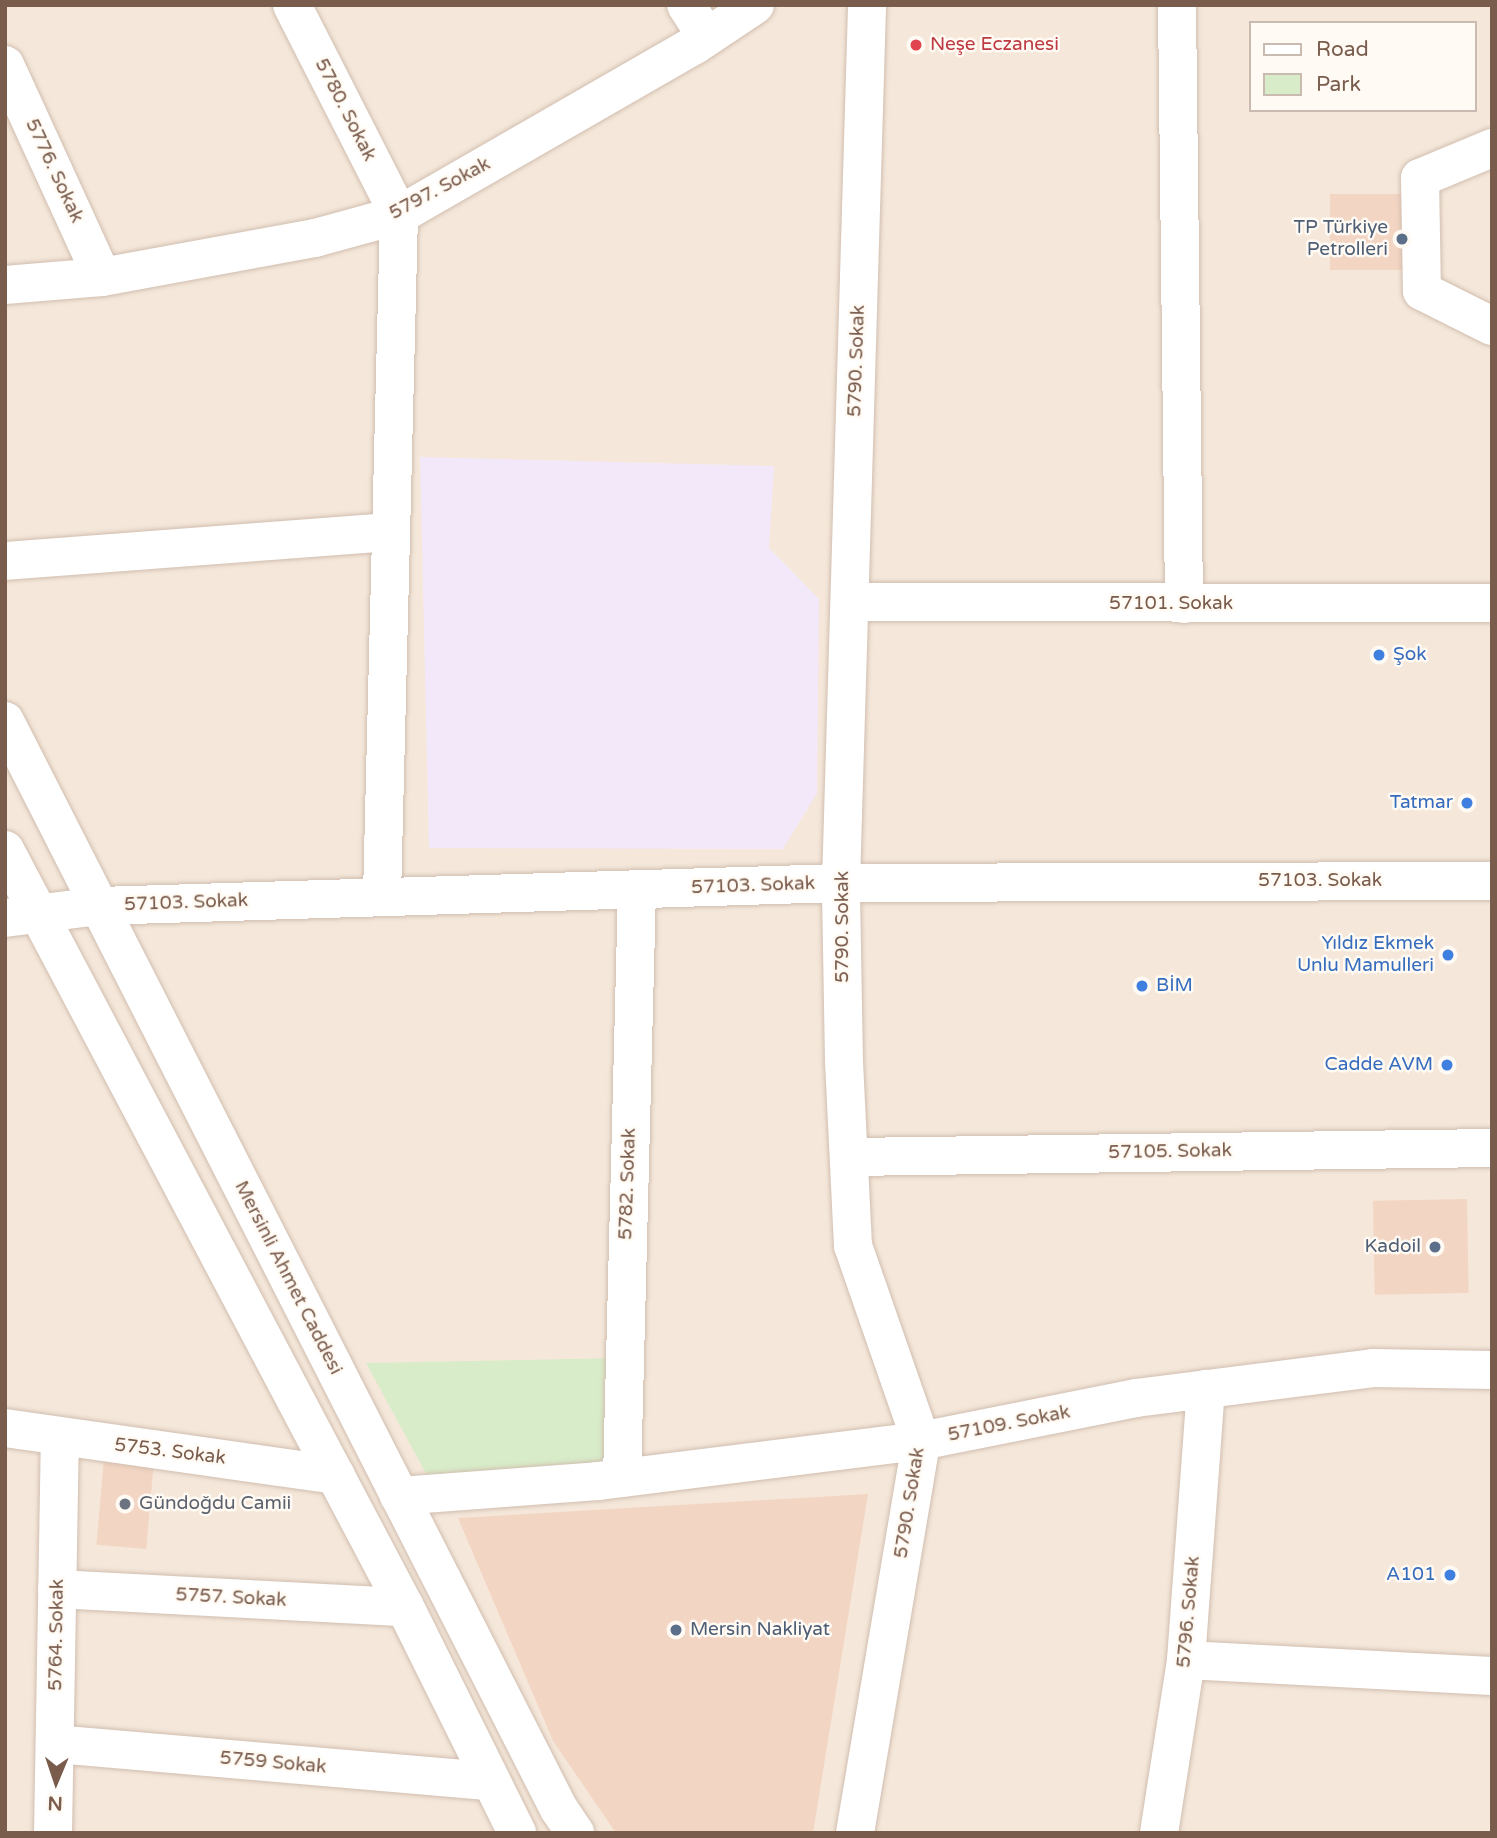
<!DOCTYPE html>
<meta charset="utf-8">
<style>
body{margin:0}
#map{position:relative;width:1497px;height:1838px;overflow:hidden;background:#fdf6ec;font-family:"Varela Round",sans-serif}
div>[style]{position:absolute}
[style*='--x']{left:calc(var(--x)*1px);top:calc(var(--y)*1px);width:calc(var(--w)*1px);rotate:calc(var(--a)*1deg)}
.residential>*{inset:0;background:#f5e8da}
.education>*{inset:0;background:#f3e8fa}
.green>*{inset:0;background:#d8ecc9}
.building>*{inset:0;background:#f3d5c3;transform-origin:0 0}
.roads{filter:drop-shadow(0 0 2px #d1beb0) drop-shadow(0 0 2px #d1beb0)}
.minor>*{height:38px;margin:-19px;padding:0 19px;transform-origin:19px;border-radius:19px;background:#fff}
.dots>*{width:19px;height:19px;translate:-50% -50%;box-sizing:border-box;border:4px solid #fffaf3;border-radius:50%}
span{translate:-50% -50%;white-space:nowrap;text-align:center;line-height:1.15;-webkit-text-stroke:5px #fffaf3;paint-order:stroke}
.health-label{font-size:19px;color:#be3a42}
.left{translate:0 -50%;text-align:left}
.street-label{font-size:19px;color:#7a5c4d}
.service-label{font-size:19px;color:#4e5e75}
.right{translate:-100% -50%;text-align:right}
.shop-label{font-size:19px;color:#366cbe}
.worship-label{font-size:19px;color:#5b616d}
.frame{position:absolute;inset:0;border:7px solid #7a5c4d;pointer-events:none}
.legend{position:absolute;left:1249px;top:21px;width:228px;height:91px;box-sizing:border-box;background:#fffaf3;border:2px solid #cabbb1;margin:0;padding:9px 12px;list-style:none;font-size:21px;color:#7a5c4d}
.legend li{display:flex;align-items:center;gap:14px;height:35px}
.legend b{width:35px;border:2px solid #cabbb1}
.north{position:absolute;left:21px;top:1747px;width:70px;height:70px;-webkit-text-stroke:5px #fffaf3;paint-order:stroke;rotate:182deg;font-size:19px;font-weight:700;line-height:28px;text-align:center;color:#7a5c4d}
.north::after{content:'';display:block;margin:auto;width:24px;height:32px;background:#7a5c4d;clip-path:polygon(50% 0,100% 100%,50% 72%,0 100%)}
</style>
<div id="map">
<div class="residential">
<i style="clip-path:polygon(evenodd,5px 5px,1492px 5px,1492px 1833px,5px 1833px,5px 5px,1250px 23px,1474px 23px,1474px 110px,1250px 110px,1250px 23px)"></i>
</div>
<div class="education">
<i style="clip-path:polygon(420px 457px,774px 466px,769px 548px,819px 599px,817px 793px,783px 849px,429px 848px)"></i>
</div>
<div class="green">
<i style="clip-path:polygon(620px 1358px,618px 1477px,428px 1477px,366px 1363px)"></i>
</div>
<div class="building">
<i style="left:1433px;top:194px;width:76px;height:103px;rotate:90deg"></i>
<i style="left:1467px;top:1199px;width:94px;height:94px;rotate:89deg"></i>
<i style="left:104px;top:1458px;width:50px;height:87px;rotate:5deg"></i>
<i style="clip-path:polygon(868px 1494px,813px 1833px,616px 1833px,553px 1741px,458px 1518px)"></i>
</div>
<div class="roads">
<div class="minor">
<i style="--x:292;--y:5;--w:236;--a:63"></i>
<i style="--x:399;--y:215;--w:682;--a:91.43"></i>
<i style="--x:686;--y:5;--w:38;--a:57"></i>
<i style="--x:1177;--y:5;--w:599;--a:89.33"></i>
<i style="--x:5;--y:65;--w:233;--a:65.4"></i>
<i style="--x:1492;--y:148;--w:78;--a:157.4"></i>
<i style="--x:1420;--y:178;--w:113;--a:89"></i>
<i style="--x:1422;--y:291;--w:78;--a:26.6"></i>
<i style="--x:5;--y:285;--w:97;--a:-4.7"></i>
<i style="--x:102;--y:277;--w:217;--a:-10.4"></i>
<i style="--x:315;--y:238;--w:87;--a:-15.3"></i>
<i style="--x:399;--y:215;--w:341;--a:-29.9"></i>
<i style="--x:695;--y:45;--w:72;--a:-33.7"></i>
<i style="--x:5;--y:561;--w:387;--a:-4.3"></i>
<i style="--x:850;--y:602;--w:642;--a:0.09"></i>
<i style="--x:5;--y:721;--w:1221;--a:63.02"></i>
<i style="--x:559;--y:1809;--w:29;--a:56"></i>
<i style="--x:5;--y:850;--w:856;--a:62.15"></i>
<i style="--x:405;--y:1607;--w:252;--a:63.6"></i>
<i style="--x:5;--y:918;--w:95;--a:-7.3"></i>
<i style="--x:99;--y:906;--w:742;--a:-1.78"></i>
<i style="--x:841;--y:883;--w:651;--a:-0.18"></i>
<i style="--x:849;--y:1157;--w:643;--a:-0.8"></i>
<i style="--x:5;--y:1428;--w:334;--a:8.1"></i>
<i style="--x:622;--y:1478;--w:588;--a:-88.54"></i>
<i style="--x:399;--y:1496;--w:200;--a:-4.3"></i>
<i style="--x:598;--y:1481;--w:325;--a:-7.1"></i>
<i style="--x:921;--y:1441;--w:219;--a:-11.3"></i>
<i style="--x:1136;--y:1398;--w:239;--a:-7.2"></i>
<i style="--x:1373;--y:1368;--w:119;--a:1"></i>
<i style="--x:57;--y:1589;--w:348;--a:3"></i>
<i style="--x:1186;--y:1660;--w:306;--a:3"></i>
<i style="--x:55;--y:1744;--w:438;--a:4.9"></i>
<i style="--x:53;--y:1833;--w:395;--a:-89"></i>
<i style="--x:855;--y:1833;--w:398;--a:-80.4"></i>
<i style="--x:921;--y:1441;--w:207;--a:-109.2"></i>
<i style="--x:853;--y:1246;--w:183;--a:-92.8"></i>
<i style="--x:844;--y:1063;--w:180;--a:-91"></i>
<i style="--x:841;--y:883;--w:878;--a:-88.3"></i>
<i style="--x:1159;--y:1833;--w:175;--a:-81.1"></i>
<i style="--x:1186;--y:1660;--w:272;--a:-85.8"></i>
</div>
</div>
<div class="dots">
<i style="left:916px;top:45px;background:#e0444e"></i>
<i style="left:1402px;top:239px;background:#5c6f8a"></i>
<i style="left:1379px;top:655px;background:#3f7fe0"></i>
<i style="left:1467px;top:803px;background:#3f7fe0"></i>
<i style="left:1448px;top:955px;background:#3f7fe0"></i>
<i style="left:1142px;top:986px;background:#3f7fe0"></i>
<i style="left:1447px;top:1065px;background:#3f7fe0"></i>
<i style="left:1435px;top:1247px;background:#5c6f8a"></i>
<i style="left:125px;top:1504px;background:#6b7280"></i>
<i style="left:1450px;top:1575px;background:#3f7fe0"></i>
<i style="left:676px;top:1630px;background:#5c6f8a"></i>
</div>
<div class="health-label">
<span class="left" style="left:930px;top:45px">Neşe Eczanesi</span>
</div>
<div class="street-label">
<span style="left:345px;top:110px;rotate:63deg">5780. Sokak</span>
<span style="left:54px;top:171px;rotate:65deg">5776. Sokak</span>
<span style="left:440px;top:189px;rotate:-28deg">5797. Sokak</span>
<span style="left:857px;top:361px;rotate:-88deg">5790. Sokak</span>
<span style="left:1171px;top:604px">57101. Sokak</span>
<span style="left:1320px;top:881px">57103. Sokak</span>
<span style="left:753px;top:886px;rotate:-2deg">57103. Sokak</span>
<span style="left:186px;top:903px;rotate:-2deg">57103. Sokak</span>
<span style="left:843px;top:927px;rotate:-90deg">5790. Sokak</span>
<span style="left:1170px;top:1152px;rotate:-1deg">57105. Sokak</span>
<span style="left:628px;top:1184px;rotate:-88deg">5782. Sokak</span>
<span style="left:288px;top:1278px;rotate:63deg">Mersinli Ahmet Caddesi</span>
<span style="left:1009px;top:1424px;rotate:-11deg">57109. Sokak</span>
<span style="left:170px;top:1452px;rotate:7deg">5753. Sokak</span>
<span style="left:910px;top:1503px;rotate:-81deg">5790. Sokak</span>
<span style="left:231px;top:1598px;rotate:3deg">5757. Sokak</span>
<span style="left:1189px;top:1612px;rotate:-85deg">5796. Sokak</span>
<span style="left:57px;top:1635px;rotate:-89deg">5764. Sokak</span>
<span style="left:273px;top:1763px;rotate:5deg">5759 Sokak</span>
</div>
<div class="service-label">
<span class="right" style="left:1388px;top:239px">TP Türkiye<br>Petrolleri</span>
<span class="right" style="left:1421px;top:1247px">Kadoil</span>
<span class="left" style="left:690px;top:1630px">Mersin Nakliyat</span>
</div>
<div class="shop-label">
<span class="left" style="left:1393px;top:655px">Şok</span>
<span class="right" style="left:1453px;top:803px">Tatmar</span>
<span class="right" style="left:1434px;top:955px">Yıldız Ekmek<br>Unlu Mamulleri</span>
<span class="left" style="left:1156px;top:986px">BİM</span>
<span class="right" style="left:1433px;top:1065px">Cadde AVM</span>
<span class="right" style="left:1436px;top:1575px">A101</span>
</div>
<div class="worship-label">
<span class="left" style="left:139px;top:1504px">Gündoğdu Camii</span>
</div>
<div class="frame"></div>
<ul class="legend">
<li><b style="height:9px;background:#fff"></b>Road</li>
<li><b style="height:19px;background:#d8ecc9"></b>Park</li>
</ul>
<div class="north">N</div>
</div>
